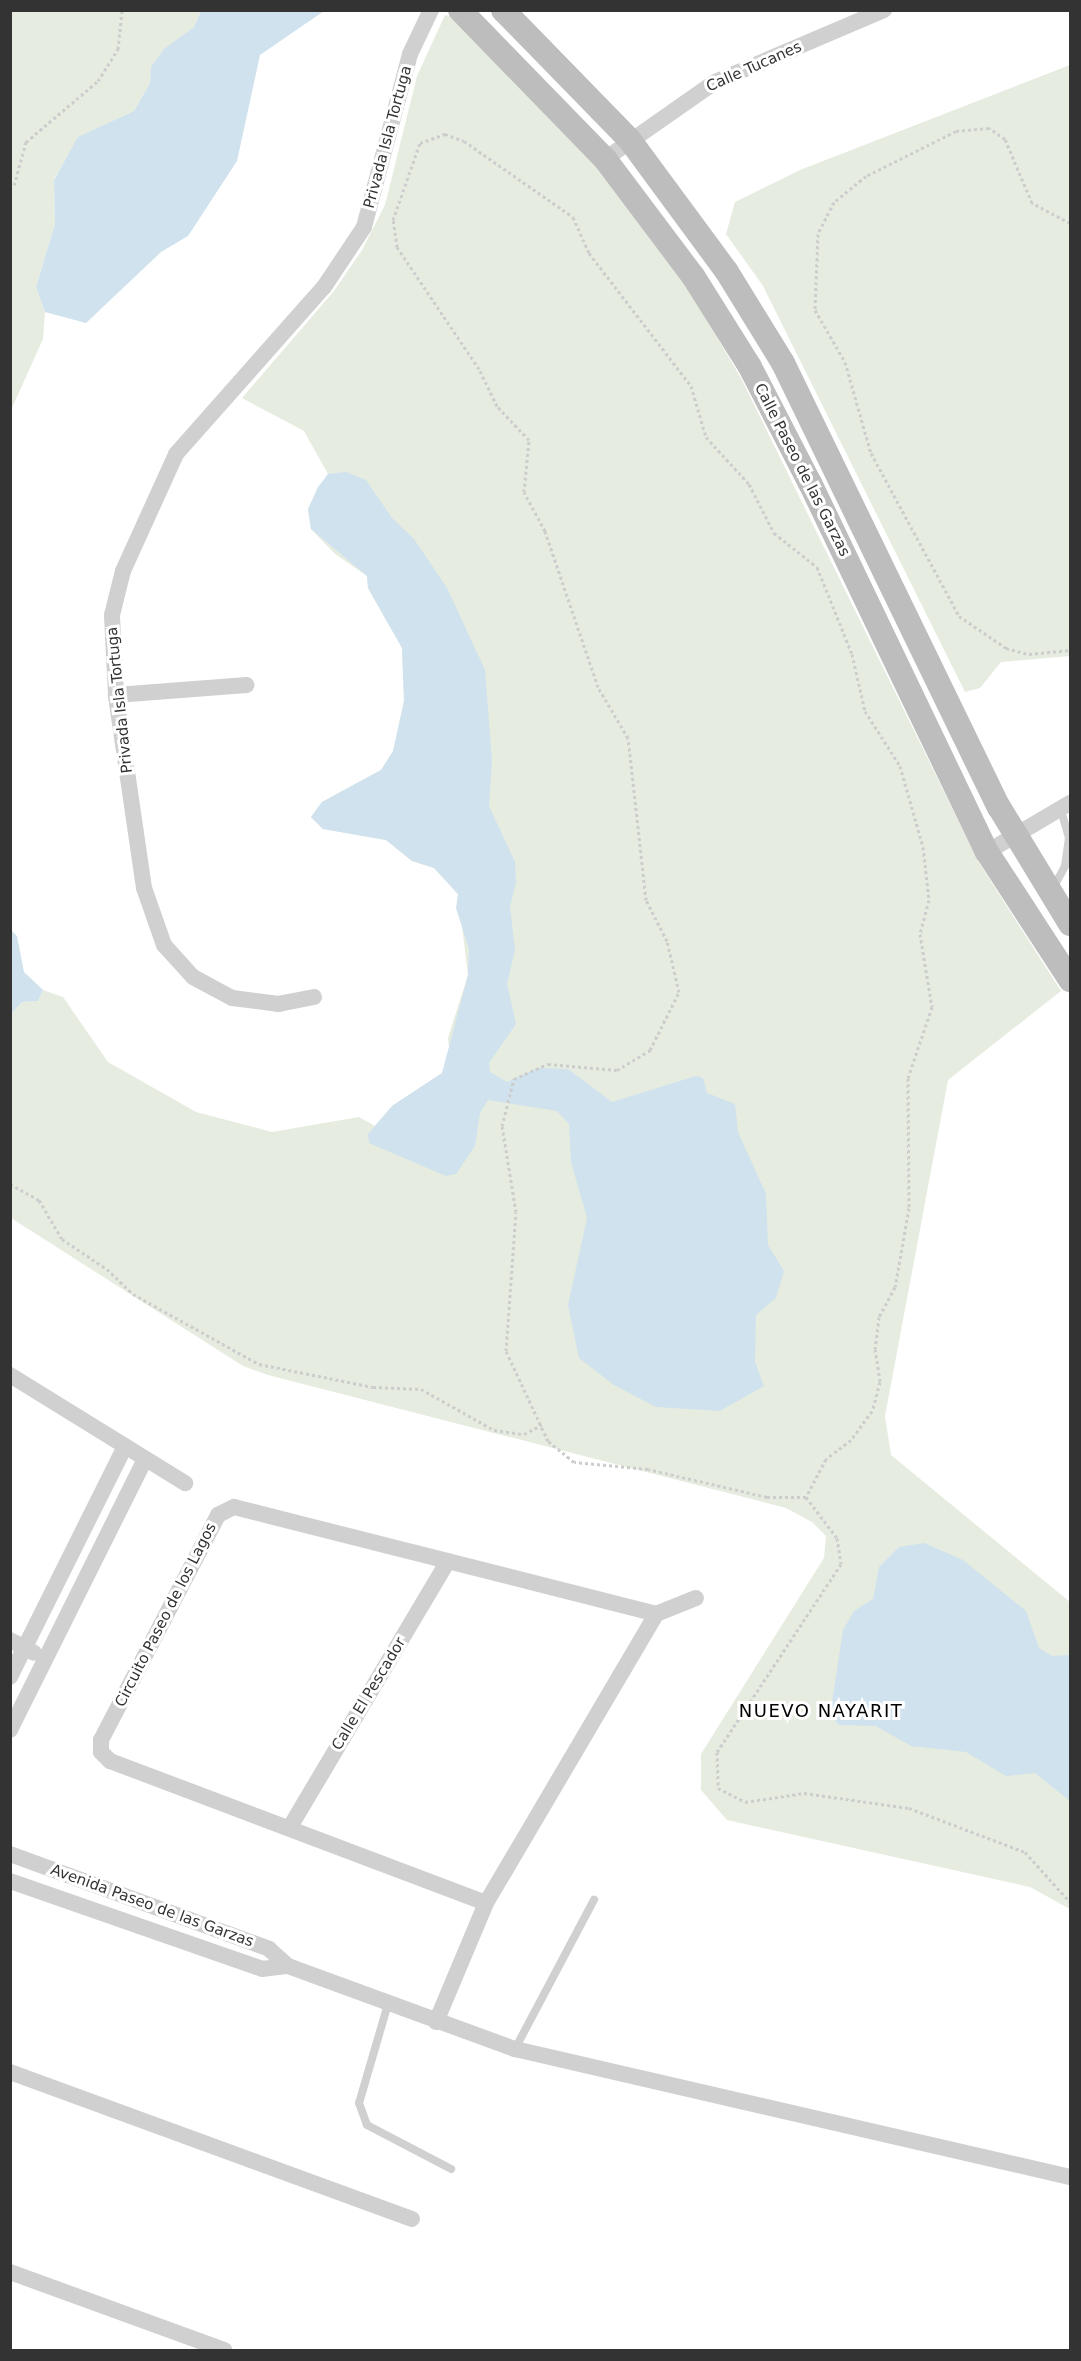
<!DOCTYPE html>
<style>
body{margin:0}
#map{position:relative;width:1081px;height:2361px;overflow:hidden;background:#fff;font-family:"DejaVu Sans",sans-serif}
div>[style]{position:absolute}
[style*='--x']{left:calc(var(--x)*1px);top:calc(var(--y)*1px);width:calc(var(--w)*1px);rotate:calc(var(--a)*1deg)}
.green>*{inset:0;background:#e6ecdf}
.water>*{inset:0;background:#cfe2ee}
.path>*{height:3px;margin-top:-1.5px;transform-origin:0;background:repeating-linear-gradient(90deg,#cdcdcd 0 3px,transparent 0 6px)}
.lane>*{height:8px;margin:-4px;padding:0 4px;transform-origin:4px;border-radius:4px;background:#d0d0d0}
.street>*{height:16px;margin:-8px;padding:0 8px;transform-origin:8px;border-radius:8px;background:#d0d0d0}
.secondary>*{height:24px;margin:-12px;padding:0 12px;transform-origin:12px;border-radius:12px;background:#bdbdbd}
span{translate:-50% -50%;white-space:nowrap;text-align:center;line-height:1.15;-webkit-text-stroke:6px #fff;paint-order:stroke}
.street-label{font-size:15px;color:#333}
.quarter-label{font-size:18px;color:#000;letter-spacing:1.5px}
.frame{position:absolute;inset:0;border:12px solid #333;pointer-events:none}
</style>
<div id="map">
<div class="green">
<i style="clip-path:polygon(11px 11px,201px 11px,194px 27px,151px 67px,150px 83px,134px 111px,79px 137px,54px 179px,55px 224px,36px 287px,45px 312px,43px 339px,11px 410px)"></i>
<i style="clip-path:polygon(445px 15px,453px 17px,603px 171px,685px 283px,741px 378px,978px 861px,1061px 991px,948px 1080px,885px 1416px,891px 1455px,1070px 1602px,1070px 1909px,1030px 1887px,727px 1820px,701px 1790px,701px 1754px,824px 1558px,826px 1536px,812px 1522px,786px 1508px,268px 1375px,243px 1366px,11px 1218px,11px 1014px,22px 1002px,38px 1001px,43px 990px,63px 997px,108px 1062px,196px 1112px,272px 1132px,359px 1117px,375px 1126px,392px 1106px,442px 1073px,450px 1055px,448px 1038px,468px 975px,458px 894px,434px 868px,412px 861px,386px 840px,323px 829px,311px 817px,322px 802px,381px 770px,393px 752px,404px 701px,402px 648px,368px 588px,367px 576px,335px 554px,311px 529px,308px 509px,328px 474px,304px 431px,242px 398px,334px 291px,362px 250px,385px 205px,417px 76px)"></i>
<i style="clip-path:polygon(1070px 65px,1070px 656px,1001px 662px,980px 688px,965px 692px,763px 286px,726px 234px,735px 202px,800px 170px)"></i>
</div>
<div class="water">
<i style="clip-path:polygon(201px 11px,324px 11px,260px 55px,237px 161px,188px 236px,161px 252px,86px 323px,45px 312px,36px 287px,55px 224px,54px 180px,78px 137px,134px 111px,150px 83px,151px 67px,164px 49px,194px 27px)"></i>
<i style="clip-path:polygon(346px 472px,366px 480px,392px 518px,414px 539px,447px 588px,485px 670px,492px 760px,489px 806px,515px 862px,516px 882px,510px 907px,515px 950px,507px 984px,516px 1024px,489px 1063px,490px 1072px,507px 1082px,538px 1068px,568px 1069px,612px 1102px,696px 1076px,703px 1078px,707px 1093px,735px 1104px,738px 1132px,766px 1194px,768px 1245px,784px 1271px,776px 1298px,756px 1315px,755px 1362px,764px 1386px,720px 1411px,656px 1407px,614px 1385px,579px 1358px,568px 1305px,587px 1218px,571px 1162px,569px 1124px,557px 1111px,488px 1100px,480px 1113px,475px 1146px,456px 1174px,446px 1176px,369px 1143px,368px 1134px,392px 1106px,442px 1073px,468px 975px,469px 949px,456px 908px,458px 894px,434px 868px,412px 861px,386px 840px,323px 829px,311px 817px,322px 802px,381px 770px,393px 751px,404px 701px,402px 648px,368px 588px,367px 576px,311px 529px,308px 509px,318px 487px,328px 474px)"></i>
<i style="clip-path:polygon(11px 930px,17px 936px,24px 972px,43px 990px,38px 1001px,22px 1002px,11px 1014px)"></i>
<i style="clip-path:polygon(924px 1543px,963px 1560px,1026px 1611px,1039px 1648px,1052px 1656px,1070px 1655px,1070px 1801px,1035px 1773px,1006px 1776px,966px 1752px,911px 1746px,876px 1726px,839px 1725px,830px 1715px,843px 1630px,854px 1611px,873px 1599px,879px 1567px,899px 1547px)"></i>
</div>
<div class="path">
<i style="--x:445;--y:134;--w:20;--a:20"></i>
<i style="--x:464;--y:141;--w:133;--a:34.9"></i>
<i style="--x:573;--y:217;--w:39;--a:66"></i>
<i style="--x:589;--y:253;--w:168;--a:52.5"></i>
<i style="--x:691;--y:386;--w:53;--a:73.6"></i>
<i style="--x:706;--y:437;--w:64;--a:47.5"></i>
<i style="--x:749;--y:484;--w:55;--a:63"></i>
<i style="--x:774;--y:533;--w:55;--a:38.3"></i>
<i style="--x:817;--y:567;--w:94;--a:68.1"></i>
<i style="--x:852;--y:654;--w:58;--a:77.2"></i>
<i style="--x:865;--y:711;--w:65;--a:57.5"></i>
<i style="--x:900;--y:766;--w:84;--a:74.1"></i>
<i style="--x:923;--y:847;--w:53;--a:83.5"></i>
<i style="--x:929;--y:900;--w:35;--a:105"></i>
<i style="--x:920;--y:934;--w:74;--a:80.7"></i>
<i style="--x:932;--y:1007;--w:75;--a:108.7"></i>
<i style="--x:908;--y:1078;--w:130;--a:89.6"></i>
<i style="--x:909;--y:1208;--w:80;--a:100"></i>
<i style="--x:895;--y:1287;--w:34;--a:118"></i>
<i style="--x:879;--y:1317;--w:32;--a:97"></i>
<i style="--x:875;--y:1349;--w:33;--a:81"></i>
<i style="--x:880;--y:1382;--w:30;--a:105"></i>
<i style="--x:872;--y:1411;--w:36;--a:126"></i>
<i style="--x:851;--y:1440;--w:31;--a:143"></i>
<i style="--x:826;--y:1459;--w:43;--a:117.8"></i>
<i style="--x:806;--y:1497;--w:39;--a:180"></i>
<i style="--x:767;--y:1497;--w:122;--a:-166.8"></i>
<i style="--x:648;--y:1469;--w:74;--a:-174.6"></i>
<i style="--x:574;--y:1462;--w:33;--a:-141"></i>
<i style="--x:548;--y:1441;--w:99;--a:-115"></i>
<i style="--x:506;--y:1351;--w:139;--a:-85.9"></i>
<i style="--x:516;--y:1212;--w:87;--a:-99.2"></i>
<i style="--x:502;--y:1126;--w:49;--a:-75.7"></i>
<i style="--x:514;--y:1079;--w:37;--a:-24"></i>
<i style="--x:548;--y:1064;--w:69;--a:5"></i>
<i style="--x:617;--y:1070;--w:39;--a:-31"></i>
<i style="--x:650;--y:1050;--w:65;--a:-63.4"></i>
<i style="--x:679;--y:992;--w:52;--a:-103.2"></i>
<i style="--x:667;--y:941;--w:46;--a:-117.1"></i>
<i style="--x:646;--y:900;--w:163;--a:-96.3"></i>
<i style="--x:628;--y:738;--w:59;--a:-120.5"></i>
<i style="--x:598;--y:687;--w:165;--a:-108.8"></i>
<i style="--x:545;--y:531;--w:44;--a:-118.3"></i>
<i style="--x:524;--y:492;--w:52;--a:-84.5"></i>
<i style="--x:529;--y:440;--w:47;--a:-133.3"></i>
<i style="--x:497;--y:406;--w:41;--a:-115.9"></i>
<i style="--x:479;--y:369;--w:147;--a:-123.9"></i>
<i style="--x:397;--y:247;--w:27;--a:-98"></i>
<i style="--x:393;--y:220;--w:82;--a:-70.7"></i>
<i style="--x:420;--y:143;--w:27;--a:-20"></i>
<i style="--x:10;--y:183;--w:13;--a:90"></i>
<i style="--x:14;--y:185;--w:45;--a:-74.4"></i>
<i style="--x:26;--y:142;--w:94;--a:-40.3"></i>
<i style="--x:98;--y:81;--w:38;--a:-58"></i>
<i style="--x:118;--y:49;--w:39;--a:-84"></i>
<i style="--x:1070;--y:223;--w:43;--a:-152.2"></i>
<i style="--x:1032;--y:203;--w:69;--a:-112.9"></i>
<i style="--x:1005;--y:139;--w:19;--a:-145"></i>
<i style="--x:989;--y:128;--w:33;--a:175"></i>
<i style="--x:956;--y:131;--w:101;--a:153.4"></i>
<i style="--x:866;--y:176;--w:41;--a:140.9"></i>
<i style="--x:834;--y:202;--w:36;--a:117"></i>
<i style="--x:818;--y:234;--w:76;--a:92.3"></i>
<i style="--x:815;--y:310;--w:60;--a:60"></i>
<i style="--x:845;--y:362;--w:95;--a:74.1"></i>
<i style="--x:871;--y:453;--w:185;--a:61.6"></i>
<i style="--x:959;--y:616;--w:57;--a:34.2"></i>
<i style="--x:1006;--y:648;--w:24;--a:15"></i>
<i style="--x:1029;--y:654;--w:41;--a:-5.6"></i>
<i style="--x:10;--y:1184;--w:33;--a:29"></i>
<i style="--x:39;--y:1200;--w:45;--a:59.5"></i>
<i style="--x:62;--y:1239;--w:54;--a:33.7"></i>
<i style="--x:107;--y:1269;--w:36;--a:44"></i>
<i style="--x:133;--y:1294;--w:144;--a:29.1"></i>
<i style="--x:259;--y:1364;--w:116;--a:11.4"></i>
<i style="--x:373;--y:1387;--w:48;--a:2.4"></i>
<i style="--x:421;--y:1389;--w:84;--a:29.3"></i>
<i style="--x:494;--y:1430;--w:30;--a:8"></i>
<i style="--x:524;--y:1434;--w:20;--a:-27"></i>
<i style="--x:806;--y:1497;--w:51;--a:52.9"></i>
<i style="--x:837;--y:1538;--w:26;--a:81"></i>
<i style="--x:841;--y:1564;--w:225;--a:123.4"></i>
<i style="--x:717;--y:1752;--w:36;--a:88"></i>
<i style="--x:718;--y:1788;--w:30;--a:27"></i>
<i style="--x:745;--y:1802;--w:60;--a:-8.7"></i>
<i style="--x:804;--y:1793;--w:106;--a:8.1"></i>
<i style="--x:909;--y:1808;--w:124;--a:20.8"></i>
<i style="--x:1025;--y:1852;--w:67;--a:48"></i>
</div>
<div class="lane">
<i style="--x:1053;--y:888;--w:25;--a:-61"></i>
<i style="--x:1065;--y:866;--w:28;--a:-82"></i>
<i style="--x:1069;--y:838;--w:32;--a:-106"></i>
<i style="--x:388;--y:2004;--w:103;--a:106.3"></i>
<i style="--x:359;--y:2103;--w:23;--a:70"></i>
<i style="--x:367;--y:2125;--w:95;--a:27.6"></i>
<i style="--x:515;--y:2049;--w:169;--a:-62.1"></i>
</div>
<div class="street">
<i style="--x:605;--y:159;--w:134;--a:-35"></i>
<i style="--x:715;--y:82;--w:184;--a:-23.1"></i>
<i style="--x:116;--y:695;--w:131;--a:-4.4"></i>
<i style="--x:987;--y:852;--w:96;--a:-30.6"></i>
<i style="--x:314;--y:997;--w:36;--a:169"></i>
<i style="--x:279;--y:1004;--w:47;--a:-172.7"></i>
<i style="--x:232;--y:998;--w:44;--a:-151.7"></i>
<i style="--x:193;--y:977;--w:43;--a:-132.2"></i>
<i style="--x:164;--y:945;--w:60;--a:-109.3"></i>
<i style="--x:144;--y:888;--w:195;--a:-98.3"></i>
<i style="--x:116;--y:695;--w:80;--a:-92.9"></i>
<i style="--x:112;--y:615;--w:45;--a:-76"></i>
<i style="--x:123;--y:571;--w:128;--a:-65.6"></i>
<i style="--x:176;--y:454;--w:223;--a:-48.5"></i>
<i style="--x:324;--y:287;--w:72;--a:-56.3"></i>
<i style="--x:364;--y:227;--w:179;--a:-75.1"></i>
<i style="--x:410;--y:54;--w:49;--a:-64.5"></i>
<i style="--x:10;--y:1375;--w:206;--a:31.7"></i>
<i style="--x:10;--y:1640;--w:27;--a:28"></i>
<i style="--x:10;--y:1677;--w:258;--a:-63.5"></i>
<i style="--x:10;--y:1730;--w:303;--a:-63.5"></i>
<i style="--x:290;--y:1827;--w:309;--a:-59.3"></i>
<i style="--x:10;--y:1854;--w:276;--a:20.1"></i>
<i style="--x:269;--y:1949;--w:25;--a:42"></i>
<i style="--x:288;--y:1966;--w:242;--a:20.1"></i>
<i style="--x:515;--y:2049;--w:570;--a:12.99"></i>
<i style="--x:10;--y:1881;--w:267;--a:19.2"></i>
<i style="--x:262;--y:1969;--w:26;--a:-7"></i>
<i style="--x:486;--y:1903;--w:402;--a:-159.3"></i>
<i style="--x:110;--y:1761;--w:13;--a:-135"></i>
<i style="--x:101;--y:1752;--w:12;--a:-90"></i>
<i style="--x:101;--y:1740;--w:254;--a:-62.5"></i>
<i style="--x:218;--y:1515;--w:18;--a:-27"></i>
<i style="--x:234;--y:1507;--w:435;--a:14.2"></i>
<i style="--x:656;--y:1614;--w:43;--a:-21.8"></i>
<i style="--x:436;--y:2022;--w:129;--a:-67.2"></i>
<i style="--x:486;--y:1903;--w:335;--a:-59.5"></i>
<i style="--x:10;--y:2072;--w:428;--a:20.1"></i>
<i style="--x:10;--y:2272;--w:228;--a:20"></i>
</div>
<div class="secondary">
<i style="--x:460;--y:10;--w:208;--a:45.8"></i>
<i style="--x:605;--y:159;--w:146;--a:53.1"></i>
<i style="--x:693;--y:276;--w:107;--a:57.9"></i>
<i style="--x:750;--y:367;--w:131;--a:62.7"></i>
<i style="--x:810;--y:483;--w:409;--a:64.4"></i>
<i style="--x:987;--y:852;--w:153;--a:57"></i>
<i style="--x:503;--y:10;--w:180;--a:45.7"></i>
<i style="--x:629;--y:139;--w:165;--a:53.6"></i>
<i style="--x:727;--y:272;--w:107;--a:58.4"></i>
<i style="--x:783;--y:363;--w:494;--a:64.1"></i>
<i style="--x:999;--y:807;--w:137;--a:58.7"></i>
</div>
<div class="street-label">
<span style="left:754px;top:67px;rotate:-24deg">Calle Tucanes</span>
<span style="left:388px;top:137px;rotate:-75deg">Privada Isla Tortuga</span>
<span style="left:802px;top:470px;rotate:63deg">Calle Paseo de las Garzas</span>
<span style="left:120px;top:700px;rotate:-96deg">Privada Isla Tortuga</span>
<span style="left:166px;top:1615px;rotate:-63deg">Circuito Paseo de los Lagos</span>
<span style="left:369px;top:1694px;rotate:-59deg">Calle El Pescador</span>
<span style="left:152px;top:1906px;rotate:20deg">Avenida Paseo de las Garzas</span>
</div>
<div class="quarter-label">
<span style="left:821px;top:1711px">NUEVO NAYARIT</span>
</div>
<div class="frame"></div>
</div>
